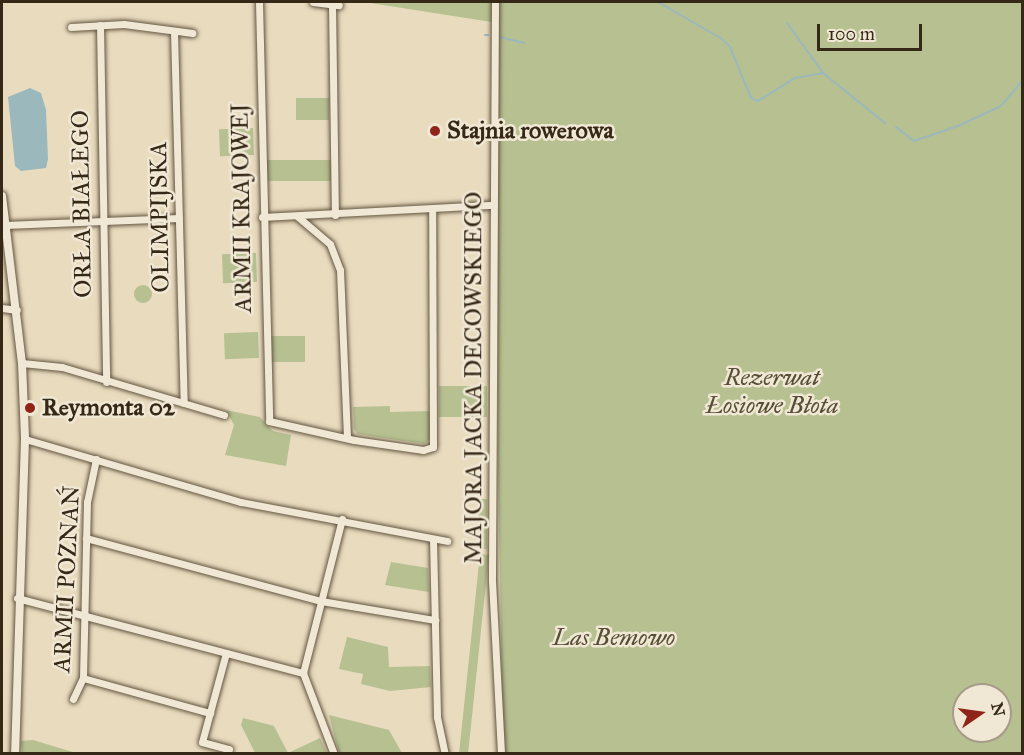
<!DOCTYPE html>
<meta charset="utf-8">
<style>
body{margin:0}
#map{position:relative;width:1024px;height:755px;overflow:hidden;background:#e8dbbe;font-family:"IM FELL Great Primer",serif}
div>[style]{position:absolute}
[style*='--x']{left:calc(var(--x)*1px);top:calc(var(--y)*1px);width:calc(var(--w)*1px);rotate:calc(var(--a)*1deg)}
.green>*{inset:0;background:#b6c091;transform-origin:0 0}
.round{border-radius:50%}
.water>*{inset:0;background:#9bb8bc}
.stream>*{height:2px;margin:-1px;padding:0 1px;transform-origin:1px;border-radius:1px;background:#9bb8bc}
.roads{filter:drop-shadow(0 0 2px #625540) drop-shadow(0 0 2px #625540)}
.minor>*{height:7px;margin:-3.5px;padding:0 3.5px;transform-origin:3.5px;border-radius:3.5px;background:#f0e8d5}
.tertiary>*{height:8px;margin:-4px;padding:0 4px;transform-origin:4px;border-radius:4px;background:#f0e8d5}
.dots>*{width:16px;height:16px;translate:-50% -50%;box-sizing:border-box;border:3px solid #f0e8d5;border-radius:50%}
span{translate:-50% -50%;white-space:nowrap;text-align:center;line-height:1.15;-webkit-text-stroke:5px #f0e8d5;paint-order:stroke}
.poi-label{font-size:24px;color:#362816;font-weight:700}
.left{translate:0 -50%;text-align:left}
.street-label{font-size:24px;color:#362816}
.park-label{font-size:24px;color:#564e35;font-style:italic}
.frame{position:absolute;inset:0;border:3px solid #362816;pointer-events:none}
.north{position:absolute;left:952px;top:683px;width:60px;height:60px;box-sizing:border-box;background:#f0e8d5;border:2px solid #a69b89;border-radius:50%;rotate:77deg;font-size:16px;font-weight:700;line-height:24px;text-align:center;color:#362816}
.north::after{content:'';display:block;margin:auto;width:21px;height:27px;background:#8f2418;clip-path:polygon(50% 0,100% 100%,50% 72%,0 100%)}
.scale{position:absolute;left:817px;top:24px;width:105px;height:27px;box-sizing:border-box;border:3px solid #362816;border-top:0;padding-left:8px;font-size:18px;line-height:21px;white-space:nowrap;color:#362816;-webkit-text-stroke:4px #f0e8d5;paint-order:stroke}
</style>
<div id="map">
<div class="green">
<i style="clip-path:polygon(evenodd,364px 2px,1022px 2px,1022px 753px,503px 753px,498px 466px,498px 23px,364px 2px,964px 695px,1000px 695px,1000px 731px,964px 731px,964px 695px)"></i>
<i style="left:296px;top:98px;width:33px;height:22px"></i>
<i style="left:253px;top:128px;width:27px;height:34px;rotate:88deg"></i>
<i style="left:331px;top:160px;width:21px;height:65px;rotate:90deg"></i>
<i style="left:256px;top:253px;width:29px;height:34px;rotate:88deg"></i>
<i class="round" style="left:134px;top:285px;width:18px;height:18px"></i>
<i style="left:258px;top:332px;width:26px;height:34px;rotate:88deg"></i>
<i style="left:305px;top:336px;width:26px;height:34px;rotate:90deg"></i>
<i style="left:487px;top:386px;width:31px;height:48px;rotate:90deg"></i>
<i style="clip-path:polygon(390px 406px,390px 412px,431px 411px,431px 438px,424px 444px,357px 434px,354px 429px,353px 407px)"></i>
<i style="clip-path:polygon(226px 410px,260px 417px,273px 431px,291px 435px,286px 466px,225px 455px,234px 425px)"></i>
<i style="left:478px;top:499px;width:9px;height:50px"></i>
<i style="left:480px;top:554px;width:9px;height:199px;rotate:6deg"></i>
<i style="clip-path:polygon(391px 562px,428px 568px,429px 592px,385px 585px)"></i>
<i style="clip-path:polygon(347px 637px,388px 647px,389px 667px,430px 666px,431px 687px,390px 691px,361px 684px,363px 674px,339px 669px)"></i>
<i style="clip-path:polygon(329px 715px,389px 730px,402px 753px,339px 753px)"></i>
<i style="clip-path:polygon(243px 718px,274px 726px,288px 753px,320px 738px,327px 753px,255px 753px,241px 725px)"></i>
<i style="clip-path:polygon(33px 740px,76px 753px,22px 753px,21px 741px)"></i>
</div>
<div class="water">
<i style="clip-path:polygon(30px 88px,41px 93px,46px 110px,48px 159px,46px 168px,21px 171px,15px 166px,8px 97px)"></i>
</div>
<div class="stream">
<i style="--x:658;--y:2;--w:74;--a:30"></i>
<i style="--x:722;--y:39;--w:11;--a:45"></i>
<i style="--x:730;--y:47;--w:55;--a:67.6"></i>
<i style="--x:751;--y:98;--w:8;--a:23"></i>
<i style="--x:758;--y:101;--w:44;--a:-31.9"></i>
<i style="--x:795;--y:78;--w:28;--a:-10"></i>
<i style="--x:823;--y:73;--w:80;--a:38.9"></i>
<i style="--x:787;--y:23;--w:62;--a:54.2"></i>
<i style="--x:485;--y:35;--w:3;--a:0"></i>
<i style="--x:500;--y:37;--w:25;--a:14"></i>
<i style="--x:896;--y:127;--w:23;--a:38"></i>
<i style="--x:914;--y:141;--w:46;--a:-18.8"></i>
<i style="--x:958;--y:126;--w:47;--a:-24.9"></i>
<i style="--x:1001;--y:106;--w:33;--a:-50"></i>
</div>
<div class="roads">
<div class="minor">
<i style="--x:259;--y:2;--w:419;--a:88.6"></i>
<i style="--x:269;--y:421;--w:87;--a:12.6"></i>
<i style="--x:354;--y:440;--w:70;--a:8.2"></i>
<i style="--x:423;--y:450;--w:10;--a:-17"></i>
<i style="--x:433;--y:447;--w:237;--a:-90.2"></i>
<i style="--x:313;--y:2;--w:26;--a:7"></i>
<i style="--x:495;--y:2;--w:579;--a:90.3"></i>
<i style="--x:492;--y:581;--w:173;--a:87"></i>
<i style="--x:332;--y:4;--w:211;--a:89.2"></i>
<i style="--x:100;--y:25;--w:357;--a:89"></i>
<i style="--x:71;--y:27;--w:53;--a:-3.2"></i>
<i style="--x:124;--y:24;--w:69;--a:7.5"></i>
<i style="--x:174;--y:31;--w:372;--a:88.5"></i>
<i style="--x:297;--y:216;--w:43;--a:40.3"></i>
<i style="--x:330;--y:244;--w:28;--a:69"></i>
<i style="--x:340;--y:270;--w:168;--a:87.6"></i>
<i style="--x:262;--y:217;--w:232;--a:-3"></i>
<i style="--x:5;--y:225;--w:174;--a:-2.3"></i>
<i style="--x:2;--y:308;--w:15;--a:8"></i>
<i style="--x:22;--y:363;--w:40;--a:5.7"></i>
<i style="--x:62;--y:367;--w:169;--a:16.5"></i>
<i style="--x:25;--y:439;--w:225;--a:16.3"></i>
<i style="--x:241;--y:502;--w:210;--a:10.7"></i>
<i style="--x:86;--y:538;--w:243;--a:15"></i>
<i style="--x:321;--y:601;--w:116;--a:9.5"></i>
<i style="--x:433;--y:539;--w:178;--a:88.7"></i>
<i style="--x:437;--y:717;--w:38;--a:78"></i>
<i style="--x:17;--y:598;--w:296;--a:14.7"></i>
<i style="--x:226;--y:653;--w:92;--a:105.1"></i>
<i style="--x:202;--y:742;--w:28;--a:15"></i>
<i style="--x:303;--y:673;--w:159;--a:-75.8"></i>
<i style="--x:303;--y:673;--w:87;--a:69.1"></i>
<i style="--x:83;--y:678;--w:132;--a:15.4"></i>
<i style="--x:73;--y:699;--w:23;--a:-65"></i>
<i style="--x:83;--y:678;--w:176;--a:-88.7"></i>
<i style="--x:87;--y:502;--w:44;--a:-78.2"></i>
</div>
<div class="tertiary">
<i style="--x:2;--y:196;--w:168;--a:83.2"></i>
<i style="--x:22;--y:363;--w:76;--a:87.7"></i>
<i style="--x:25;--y:439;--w:315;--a:91.8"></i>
</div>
</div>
<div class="dots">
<i style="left:435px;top:131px;background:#8f2418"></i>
<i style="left:30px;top:408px;background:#8f2418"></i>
</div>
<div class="poi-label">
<span class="left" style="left:447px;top:131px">Stajnia rowerowa</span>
<span class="left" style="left:42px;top:408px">Reymonta 02</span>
</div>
<div class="street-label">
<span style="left:82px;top:204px;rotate:-91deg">ORŁA BIAŁEGO</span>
<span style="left:242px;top:208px;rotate:-91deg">ARMII KRAJOWEJ</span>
<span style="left:160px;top:217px;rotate:-91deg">OLIMPIJSKA</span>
<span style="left:474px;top:378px;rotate:-90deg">MAJORA JACKA DECOWSKIEGO</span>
<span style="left:67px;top:579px;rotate:-87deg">ARMII POZNAŃ</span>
</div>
<div class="park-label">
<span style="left:772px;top:392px">Rezerwat<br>Łosiowe Błota</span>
<span style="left:614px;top:638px">Las Bemowo</span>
</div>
<div class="frame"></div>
<div class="north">N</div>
<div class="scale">100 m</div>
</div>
